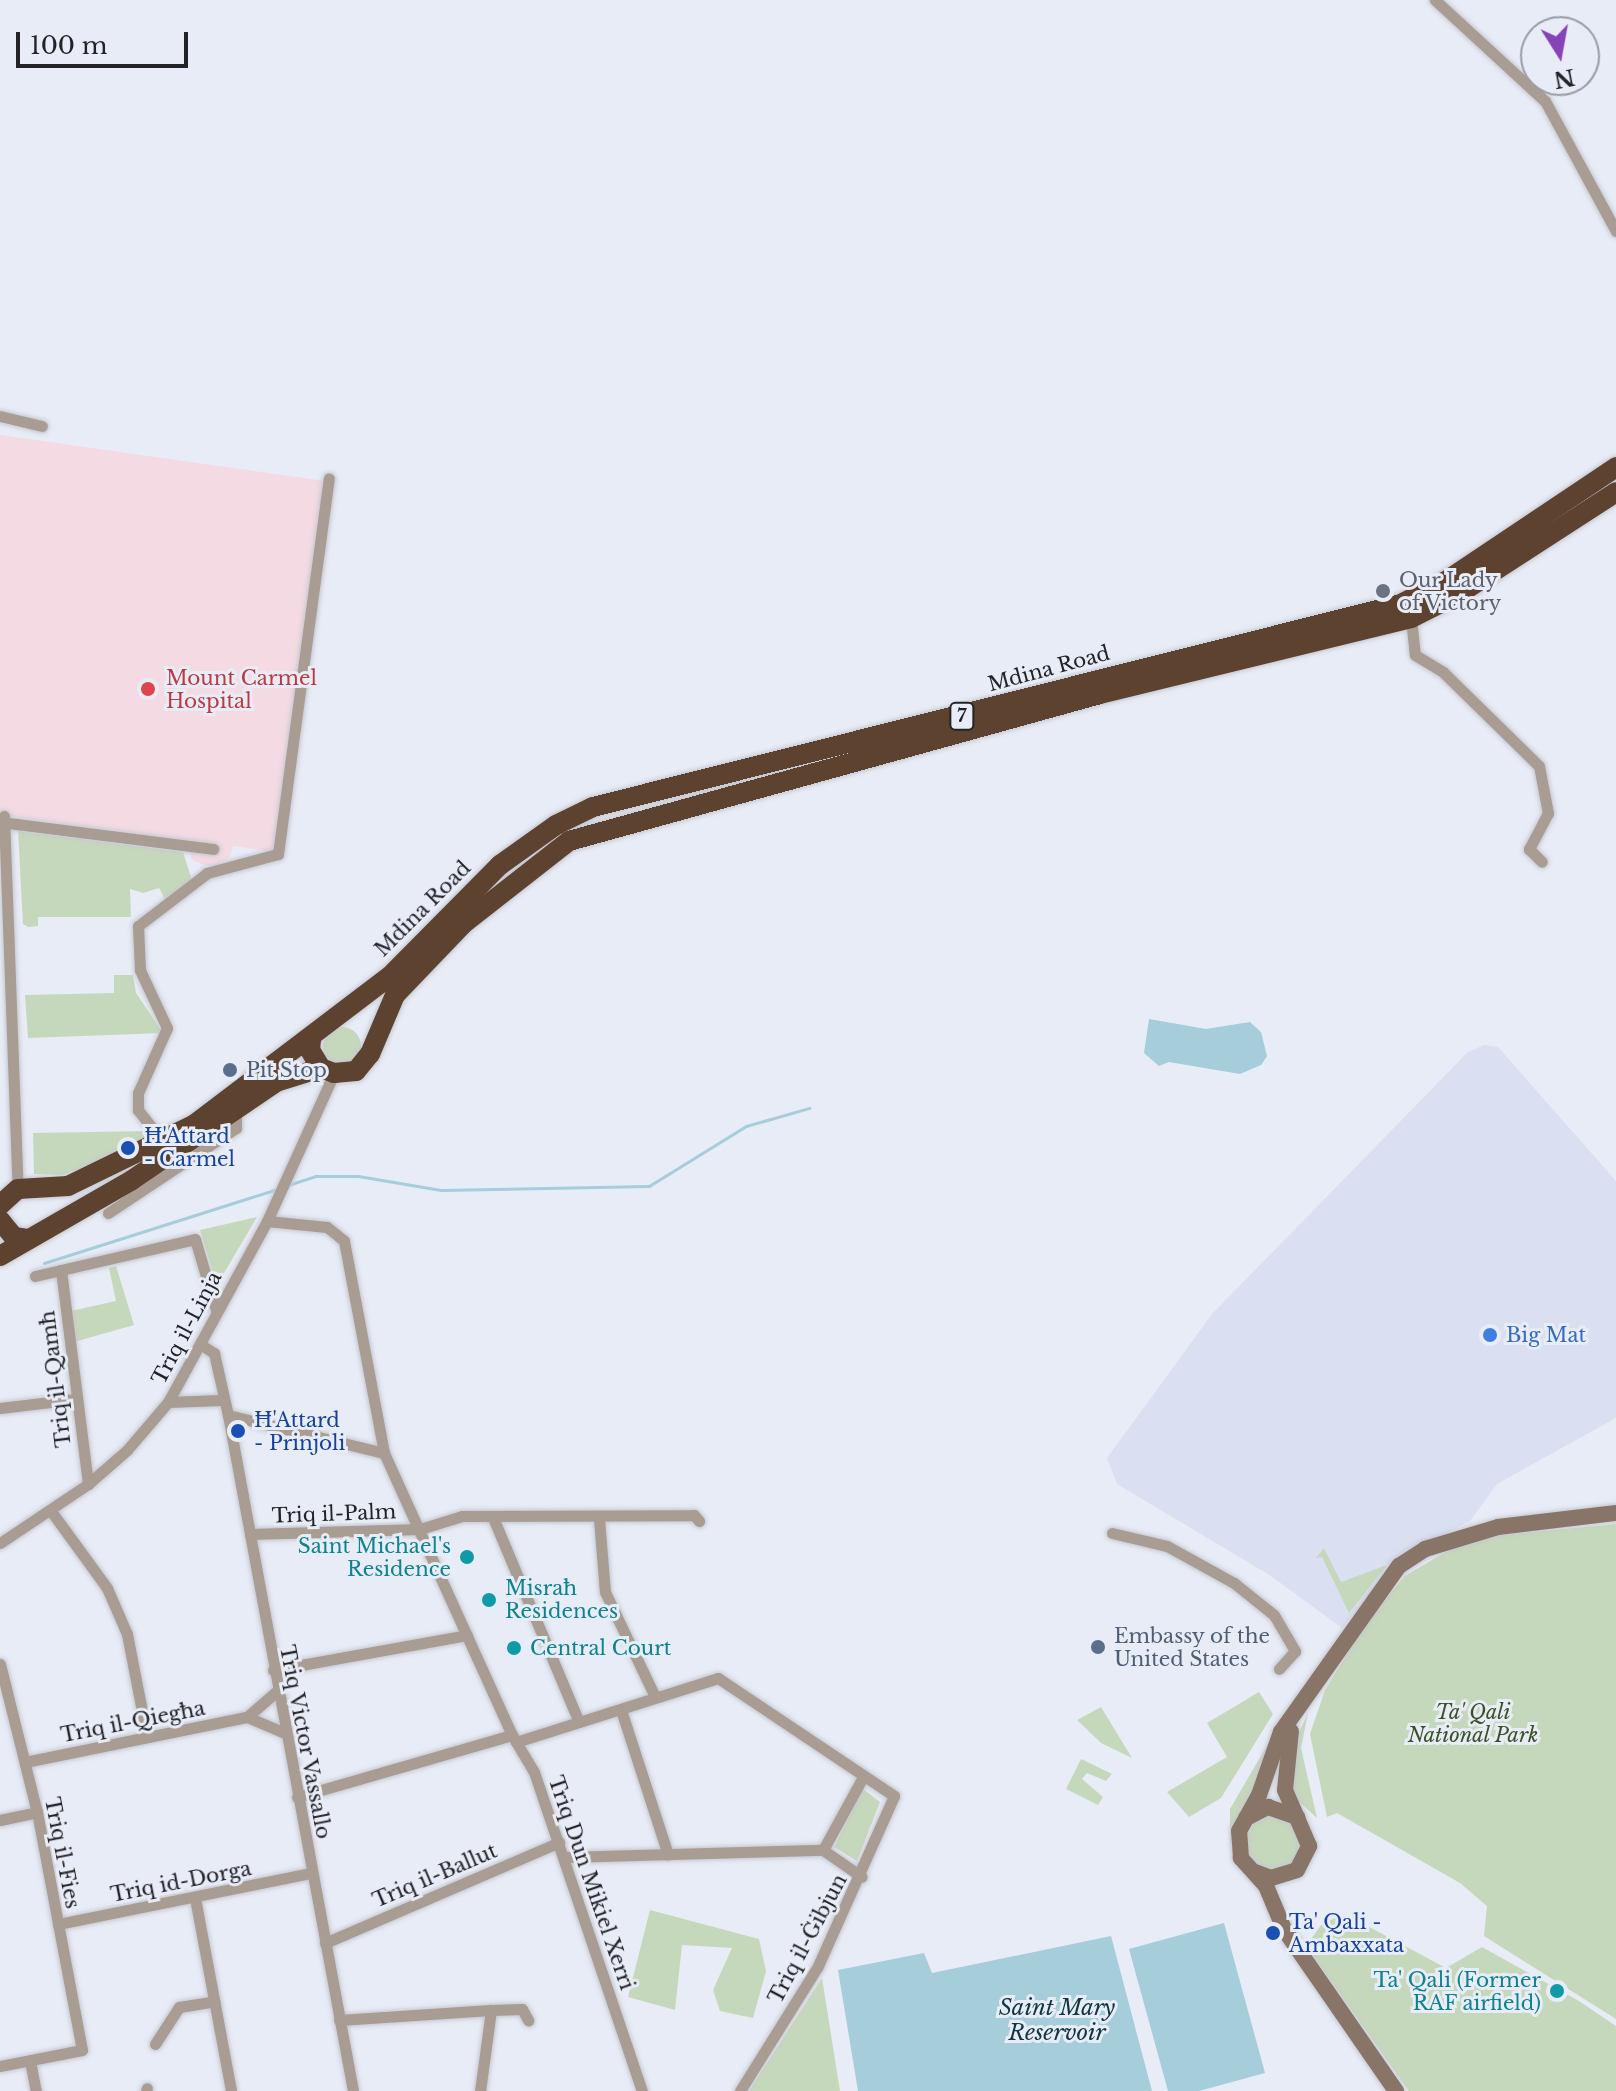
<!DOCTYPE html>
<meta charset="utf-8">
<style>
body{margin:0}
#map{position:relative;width:1616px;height:2091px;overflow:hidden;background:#e8ecf6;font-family:"Libre Baskerville",serif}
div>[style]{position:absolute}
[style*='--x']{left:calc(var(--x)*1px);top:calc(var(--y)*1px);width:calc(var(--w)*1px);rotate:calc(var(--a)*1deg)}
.built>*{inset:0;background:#dae0f1}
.medical>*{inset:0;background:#f4dae2}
.green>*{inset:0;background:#c6d8bb}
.round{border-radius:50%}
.water>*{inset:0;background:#a5cdda}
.stream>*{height:3px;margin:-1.5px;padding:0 1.5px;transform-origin:1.5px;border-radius:1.5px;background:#a5cdda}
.roads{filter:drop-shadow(0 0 2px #c4c8d1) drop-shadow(0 0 2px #c4c8d1)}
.street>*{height:11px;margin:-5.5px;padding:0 5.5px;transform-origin:5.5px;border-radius:5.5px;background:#a99c92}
.secondary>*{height:16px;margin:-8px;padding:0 8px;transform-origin:8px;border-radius:8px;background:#897568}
.highway>*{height:20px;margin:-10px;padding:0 10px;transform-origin:10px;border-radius:10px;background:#5d4230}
.dots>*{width:22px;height:22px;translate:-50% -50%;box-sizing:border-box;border:4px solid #e8ecf6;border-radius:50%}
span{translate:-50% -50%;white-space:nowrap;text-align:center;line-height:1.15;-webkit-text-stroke:6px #e8ecf6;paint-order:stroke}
.shield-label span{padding:2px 6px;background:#e8ecf6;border:2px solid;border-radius:6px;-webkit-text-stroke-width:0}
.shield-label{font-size:18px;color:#222327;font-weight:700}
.worship-label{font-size:20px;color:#5b616d}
.left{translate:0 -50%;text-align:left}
.street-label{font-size:20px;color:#222327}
.health-label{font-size:20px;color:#be3a42}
.service-label{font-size:20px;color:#4e5e75}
.transit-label{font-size:20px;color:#164399}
.shop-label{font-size:20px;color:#366cbe}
.culture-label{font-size:20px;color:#0d838f}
.right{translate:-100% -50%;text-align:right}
.park-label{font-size:20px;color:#385225;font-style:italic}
.water-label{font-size:22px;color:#103741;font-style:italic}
.north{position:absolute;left:1520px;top:16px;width:80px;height:80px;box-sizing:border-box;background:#e8ecf6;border:2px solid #999ca3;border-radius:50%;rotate:169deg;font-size:22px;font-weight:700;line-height:32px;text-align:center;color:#222327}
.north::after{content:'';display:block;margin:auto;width:28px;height:36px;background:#8643b7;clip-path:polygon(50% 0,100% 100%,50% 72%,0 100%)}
.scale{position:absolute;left:16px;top:32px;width:172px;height:36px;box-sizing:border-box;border:4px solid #222327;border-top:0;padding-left:10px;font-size:24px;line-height:28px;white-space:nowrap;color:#222327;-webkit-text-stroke:6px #e8ecf6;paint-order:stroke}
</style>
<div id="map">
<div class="built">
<i style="clip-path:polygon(1484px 1045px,1498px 1047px,1616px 1181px,1616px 1418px,1497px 1484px,1470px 1521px,1395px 1560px,1342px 1628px,1271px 1576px,1117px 1484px,1107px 1458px,1212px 1314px,1468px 1052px)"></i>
</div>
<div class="medical">
<i style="clip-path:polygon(0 435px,325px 481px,274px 852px,233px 846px,230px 857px,216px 866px,203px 865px,191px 859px,190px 841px,0 815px)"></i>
</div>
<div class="green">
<i style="clip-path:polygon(18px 831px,183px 852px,192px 880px,166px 901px,159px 888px,143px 893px,130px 889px,131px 917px,38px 917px,38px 926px,28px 927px,23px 924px)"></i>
<i style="clip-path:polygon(114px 975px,133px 975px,136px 993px,163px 1033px,28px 1038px,25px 995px,114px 993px)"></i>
<i class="round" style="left:323px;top:1027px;width:38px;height:38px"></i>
<i style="clip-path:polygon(149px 1131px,145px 1140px,117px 1156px,62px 1175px,34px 1174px,33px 1133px)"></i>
<i style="clip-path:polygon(257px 1217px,217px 1285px,200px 1230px)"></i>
<i style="clip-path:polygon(116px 1266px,134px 1325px,74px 1342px,71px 1311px,116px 1301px,109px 1268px)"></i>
<i style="clip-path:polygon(1616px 1524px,1616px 2019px,1484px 1936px,1487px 1906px,1460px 1883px,1337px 1813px,1327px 1817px,1310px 1734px,1325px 1690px,1368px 1620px,1405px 1576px,1447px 1551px,1499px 1535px)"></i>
<i style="clip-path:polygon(1324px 1548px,1341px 1582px,1387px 1565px,1349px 1613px,1322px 1557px,1316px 1558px)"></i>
<i style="clip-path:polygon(1259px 1692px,1273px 1714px,1221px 1798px,1189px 1817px,1167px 1792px,1227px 1757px,1207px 1723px)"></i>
<i style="clip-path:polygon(1101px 1707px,1132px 1758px,1101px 1743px,1077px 1720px)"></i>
<i style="clip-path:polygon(1308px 1713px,1301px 1748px,1317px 1818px,1294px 1797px,1288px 1756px)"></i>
<i style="clip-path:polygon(1279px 1725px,1256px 1795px,1233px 1829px,1230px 1850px,1230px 1809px)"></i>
<i style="clip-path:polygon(1081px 1759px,1112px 1774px,1106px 1781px,1087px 1773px,1082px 1779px,1103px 1797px,1098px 1805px,1066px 1789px)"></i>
<i style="clip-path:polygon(863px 1789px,880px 1802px,857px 1861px,834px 1847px)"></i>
<i class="round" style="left:1245px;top:1814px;width:56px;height:56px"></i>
<i style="clip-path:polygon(650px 1910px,759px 1939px,766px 1971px,753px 2018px,720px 2011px,713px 1990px,732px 1948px,682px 1945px,675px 2010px,628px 1997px)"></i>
<i style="clip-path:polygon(1339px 1916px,1360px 1922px,1446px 1968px,1482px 1947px,1579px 2001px,1616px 2026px,1616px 2091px,1409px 2091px,1306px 1946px,1321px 1925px)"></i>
<i style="clip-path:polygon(822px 1978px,840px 2091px,749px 2091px)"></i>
</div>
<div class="water">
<i style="clip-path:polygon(1149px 1019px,1206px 1029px,1250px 1022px,1261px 1032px,1267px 1056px,1261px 1065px,1240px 1074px,1169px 1062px,1159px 1066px,1144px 1053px)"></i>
<i style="clip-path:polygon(1224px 1923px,1265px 2073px,1199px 2091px,1168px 2091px,1129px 1949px)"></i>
<i style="clip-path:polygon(1111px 1936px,1152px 2091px,858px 2091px,838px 1970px,924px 1953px,932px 1973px)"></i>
</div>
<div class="stream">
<i style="--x:288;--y:1185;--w:28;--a:-18"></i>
<i style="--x:315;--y:1176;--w:43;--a:0"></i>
<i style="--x:358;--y:1176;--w:84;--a:9.6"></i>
<i style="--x:441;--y:1190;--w:208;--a:-1.1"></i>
<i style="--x:649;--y:1186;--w:114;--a:-31.7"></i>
<i style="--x:746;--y:1126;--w:66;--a:-15.9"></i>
<i style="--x:44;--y:1263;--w:244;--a:-17.6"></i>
</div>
<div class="roads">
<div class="street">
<i style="--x:1435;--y:0;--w:149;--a:42.6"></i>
<i style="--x:1545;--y:101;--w:148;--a:61.4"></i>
<i style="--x:0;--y:416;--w:43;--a:13.4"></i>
<i style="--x:1411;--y:618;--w:37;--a:84"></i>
<i style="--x:1415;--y:655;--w:33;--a:31"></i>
<i style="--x:1443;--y:672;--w:134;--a:44.4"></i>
<i style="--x:1539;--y:766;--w:48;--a:79.2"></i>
<i style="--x:1548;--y:813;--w:41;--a:117.8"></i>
<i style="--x:1529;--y:849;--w:18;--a:45"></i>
<i style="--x:4;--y:816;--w:373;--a:87.9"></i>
<i style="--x:0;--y:822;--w:215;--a:7.2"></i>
<i style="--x:163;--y:1142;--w:41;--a:-128"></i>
<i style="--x:138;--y:1110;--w:17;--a:-90"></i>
<i style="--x:138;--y:1093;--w:71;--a:-66"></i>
<i style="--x:167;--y:1028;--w:64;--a:-115"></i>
<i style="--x:140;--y:970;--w:44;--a:-92.6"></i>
<i style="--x:138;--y:926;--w:87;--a:-37.5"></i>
<i style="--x:207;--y:873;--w:73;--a:-15"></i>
<i style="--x:278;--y:854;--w:379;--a:-82.3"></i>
<i style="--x:108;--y:1213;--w:154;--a:-33.6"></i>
<i style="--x:236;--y:1128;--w:15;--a:-90"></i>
<i style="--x:267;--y:1221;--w:60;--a:5.7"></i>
<i style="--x:327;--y:1227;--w:22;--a:39"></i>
<i style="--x:344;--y:1241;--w:216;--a:79.3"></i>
<i style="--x:384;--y:1453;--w:310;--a:65.6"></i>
<i style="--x:512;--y:1735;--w:43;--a:59.3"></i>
<i style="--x:534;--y:1772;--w:337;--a:71.3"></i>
<i style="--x:61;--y:1270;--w:216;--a:82.8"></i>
<i style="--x:35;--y:1276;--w:164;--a:-13"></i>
<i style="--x:195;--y:1239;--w:74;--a:73.5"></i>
<i style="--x:200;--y:1344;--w:17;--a:33"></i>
<i style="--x:214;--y:1353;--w:64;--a:77.3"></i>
<i style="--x:228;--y:1415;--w:687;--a:79.52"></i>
<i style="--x:168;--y:1402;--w:53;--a:-2.2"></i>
<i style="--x:0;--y:1408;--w:76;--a:-6.8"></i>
<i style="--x:228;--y:1415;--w:161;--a:13.7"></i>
<i style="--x:51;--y:1511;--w:95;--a:54"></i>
<i style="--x:107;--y:1588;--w:50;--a:66.5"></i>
<i style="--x:127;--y:1634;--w:105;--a:79"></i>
<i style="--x:599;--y:1519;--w:73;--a:85.3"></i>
<i style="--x:605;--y:1592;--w:116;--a:64.5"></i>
<i style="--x:494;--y:1520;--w:219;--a:67.2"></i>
<i style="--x:1112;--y:1533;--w:57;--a:13.3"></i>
<i style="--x:1167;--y:1546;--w:77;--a:28.9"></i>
<i style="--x:1234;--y:1583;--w:51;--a:38.7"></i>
<i style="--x:1274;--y:1615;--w:42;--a:59.7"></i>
<i style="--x:1295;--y:1651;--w:24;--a:132"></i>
<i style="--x:250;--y:1534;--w:170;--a:-1.7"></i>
<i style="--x:420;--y:1529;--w:44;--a:-17.2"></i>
<i style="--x:462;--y:1516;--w:232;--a:-0.2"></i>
<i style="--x:694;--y:1515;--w:8;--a:50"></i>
<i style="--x:0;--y:1543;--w:106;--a:-33.8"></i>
<i style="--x:88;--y:1484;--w:52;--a:-41.1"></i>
<i style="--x:127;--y:1450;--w:63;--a:-49.5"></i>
<i style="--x:168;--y:1402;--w:206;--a:-61.3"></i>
<i style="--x:267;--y:1221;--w:162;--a:-65.6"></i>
<i style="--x:0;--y:1664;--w:153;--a:76"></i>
<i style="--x:37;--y:1812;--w:242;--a:79.3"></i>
<i style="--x:82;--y:2050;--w:84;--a:169"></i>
<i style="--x:273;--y:1670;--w:197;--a:-10.2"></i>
<i style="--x:621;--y:1710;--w:152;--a:72"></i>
<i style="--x:247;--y:1717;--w:41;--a:22.8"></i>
<i style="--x:516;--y:1742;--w:212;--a:-17.6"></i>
<i style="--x:718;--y:1678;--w:212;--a:33.8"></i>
<i style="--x:894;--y:1796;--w:186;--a:114.1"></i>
<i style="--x:818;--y:1966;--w:147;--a:122"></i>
<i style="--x:25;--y:1762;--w:227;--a:-11.5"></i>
<i style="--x:247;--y:1717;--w:40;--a:-41"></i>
<i style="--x:297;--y:1797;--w:224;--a:-16.1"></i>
<i style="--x:0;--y:1820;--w:38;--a:-12"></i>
<i style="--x:823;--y:1850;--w:83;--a:-61.3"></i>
<i style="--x:566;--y:1857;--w:257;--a:-1.6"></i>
<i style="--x:823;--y:1850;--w:47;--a:34.7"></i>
<i style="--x:195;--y:1898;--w:196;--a:79.4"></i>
<i style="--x:58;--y:1924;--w:259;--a:-11.4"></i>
<i style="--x:325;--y:1943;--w:255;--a:-23.3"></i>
<i style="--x:491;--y:2010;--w:31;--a:-2"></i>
<i style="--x:522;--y:2009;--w:13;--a:61"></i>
<i style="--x:339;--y:2020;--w:152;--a:-3.8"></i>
<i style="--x:491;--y:2010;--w:82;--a:97.7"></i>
<i style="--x:155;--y:2044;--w:44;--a:-57"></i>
<i style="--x:179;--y:2007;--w:36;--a:-9"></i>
<i style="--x:30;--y:2061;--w:31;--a:79"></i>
<i style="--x:146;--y:2091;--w:3;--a:-72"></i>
</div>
<div class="secondary">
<i style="--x:1246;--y:1818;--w:25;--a:-27"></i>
<i style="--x:1268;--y:1807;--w:31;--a:19"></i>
<i style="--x:1255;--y:1872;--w:17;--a:21"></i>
<i style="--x:1271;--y:1878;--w:27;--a:-17"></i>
<i style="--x:1297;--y:1870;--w:27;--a:-63"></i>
<i style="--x:1309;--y:1846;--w:61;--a:-113.2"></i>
<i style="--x:1285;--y:1790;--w:59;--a:-84.2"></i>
<i style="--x:1396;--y:2091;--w:197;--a:-124.7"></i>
<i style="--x:1284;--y:1929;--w:47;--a:-112.7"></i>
<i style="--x:1266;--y:1886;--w:38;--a:-132"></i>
<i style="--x:1241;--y:1858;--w:27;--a:-94"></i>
<i style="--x:1239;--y:1831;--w:41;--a:-60.9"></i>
<i style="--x:1259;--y:1795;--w:67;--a:-70.8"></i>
<i style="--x:1281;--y:1732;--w:204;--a:-54.6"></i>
<i style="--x:1399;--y:1566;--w:31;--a:-33"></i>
<i style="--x:1425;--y:1549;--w:76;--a:-16.8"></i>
<i style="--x:1498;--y:1527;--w:119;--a:-6.8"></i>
</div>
<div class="highway">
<i style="--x:311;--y:1040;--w:10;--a:96"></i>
<i style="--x:310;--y:1050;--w:21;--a:59"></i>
<i style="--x:321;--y:1068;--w:14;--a:21"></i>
<i style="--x:334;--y:1073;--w:22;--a:-5"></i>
<i style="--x:356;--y:1071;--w:22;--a:-51"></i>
<i style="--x:370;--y:1054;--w:64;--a:-67"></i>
<i style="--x:395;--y:995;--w:98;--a:-46.2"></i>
<i style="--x:463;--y:924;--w:135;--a:-38.1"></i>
<i style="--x:569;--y:841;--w:551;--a:-15.47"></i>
<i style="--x:1100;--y:694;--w:320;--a:-13.7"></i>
<i style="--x:1411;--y:618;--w:51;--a:-26.6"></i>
<i style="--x:1457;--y:595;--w:189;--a:-32.9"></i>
<i style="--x:0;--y:1205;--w:24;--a:-42"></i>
<i style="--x:18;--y:1189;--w:50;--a:-3.4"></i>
<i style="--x:68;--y:1186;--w:141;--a:-26"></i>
<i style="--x:195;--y:1124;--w:243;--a:-37.2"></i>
<i style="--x:389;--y:977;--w:158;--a:-45.3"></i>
<i style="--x:500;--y:865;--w:69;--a:-35.5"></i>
<i style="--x:556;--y:825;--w:41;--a:-25.9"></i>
<i style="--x:593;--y:807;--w:833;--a:-14.1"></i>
<i style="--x:1401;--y:604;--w:51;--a:-27.1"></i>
<i style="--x:1446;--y:581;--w:205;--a:-33.8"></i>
<i style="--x:0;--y:1220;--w:22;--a:51"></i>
<i style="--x:14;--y:1237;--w:15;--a:8"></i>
<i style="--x:0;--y:1256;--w:152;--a:-29.9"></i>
<i style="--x:132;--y:1180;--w:174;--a:-34.2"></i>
<i style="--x:276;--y:1082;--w:47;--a:-17.3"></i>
</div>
</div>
<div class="dots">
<i style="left:1383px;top:591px;background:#6b7280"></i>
<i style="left:148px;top:689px;background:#e0444e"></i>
<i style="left:230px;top:1070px;background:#5c6f8a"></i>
<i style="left:128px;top:1148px;background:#1a4fb4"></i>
<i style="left:1490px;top:1335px;background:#3f7fe0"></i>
<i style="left:238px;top:1431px;background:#1a4fb4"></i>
<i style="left:467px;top:1557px;background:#0f9aa8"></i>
<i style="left:489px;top:1600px;background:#0f9aa8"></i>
<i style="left:1098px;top:1647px;background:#5c6f8a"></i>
<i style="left:514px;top:1648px;background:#0f9aa8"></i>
<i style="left:1273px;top:1933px;background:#1a4fb4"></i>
<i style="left:1557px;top:1991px;background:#0f9aa8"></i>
</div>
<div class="shield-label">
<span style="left:962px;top:716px">7</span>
</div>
<div class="worship-label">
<span class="left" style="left:1399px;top:592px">Our Lady<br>of Victory</span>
</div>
<div class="street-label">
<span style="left:1049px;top:669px;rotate:-15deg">Mdina Road</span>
<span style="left:423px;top:909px;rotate:-45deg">Mdina Road</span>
<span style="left:187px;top:1328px;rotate:-62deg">Triq il-Linja</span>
<span style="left:56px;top:1379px;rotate:-97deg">Triq il-Qamħ</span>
<span style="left:334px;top:1514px;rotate:-2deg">Triq il-Palm</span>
<span style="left:133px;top:1722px;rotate:-11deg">Triq il-Qiegħa</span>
<span style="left:305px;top:1742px;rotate:79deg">Triq Victor Vassallo</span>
<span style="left:62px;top:1853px;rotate:79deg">Triq il-Fies</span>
<span style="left:435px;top:1876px;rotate:-23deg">Triq il-Ballut</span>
<span style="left:181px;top:1882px;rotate:-11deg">Triq id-Dorga</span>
<span style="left:591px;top:1883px;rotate:71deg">Triq Dun Mikiel Xerri</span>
<span style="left:808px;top:1939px;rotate:-62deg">Triq il-Ġibjun</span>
</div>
<div class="health-label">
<span class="left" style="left:166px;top:690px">Mount Carmel<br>Hospital</span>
</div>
<div class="service-label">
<span class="left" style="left:246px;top:1070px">Pit Stop</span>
<span class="left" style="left:1114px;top:1648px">Embassy of the<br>United States</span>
</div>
<div class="transit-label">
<span class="left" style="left:144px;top:1148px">Ħ'Attard<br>- Carmel</span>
<span class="left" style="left:254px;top:1432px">Ħ'Attard<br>- Prinjoli</span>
<span class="left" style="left:1289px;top:1934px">Ta' Qali -<br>Ambaxxata</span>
</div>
<div class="shop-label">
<span class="left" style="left:1506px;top:1335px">Big Mat</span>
</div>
<div class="culture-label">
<span class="right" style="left:451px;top:1558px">Saint Michael's<br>Residence</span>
<span class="left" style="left:505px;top:1600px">Misraħ<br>Residences</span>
<span class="left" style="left:530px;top:1648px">Central Court</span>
<span class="right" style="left:1541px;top:1992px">Ta' Qali (Former<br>RAF airfield)</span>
</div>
<div class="park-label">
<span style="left:1473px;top:1724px">Ta' Qali<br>National Park</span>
</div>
<div class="water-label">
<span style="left:1057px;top:2020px">Saint Mary<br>Reservoir</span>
</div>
<div class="north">N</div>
<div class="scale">100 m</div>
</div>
